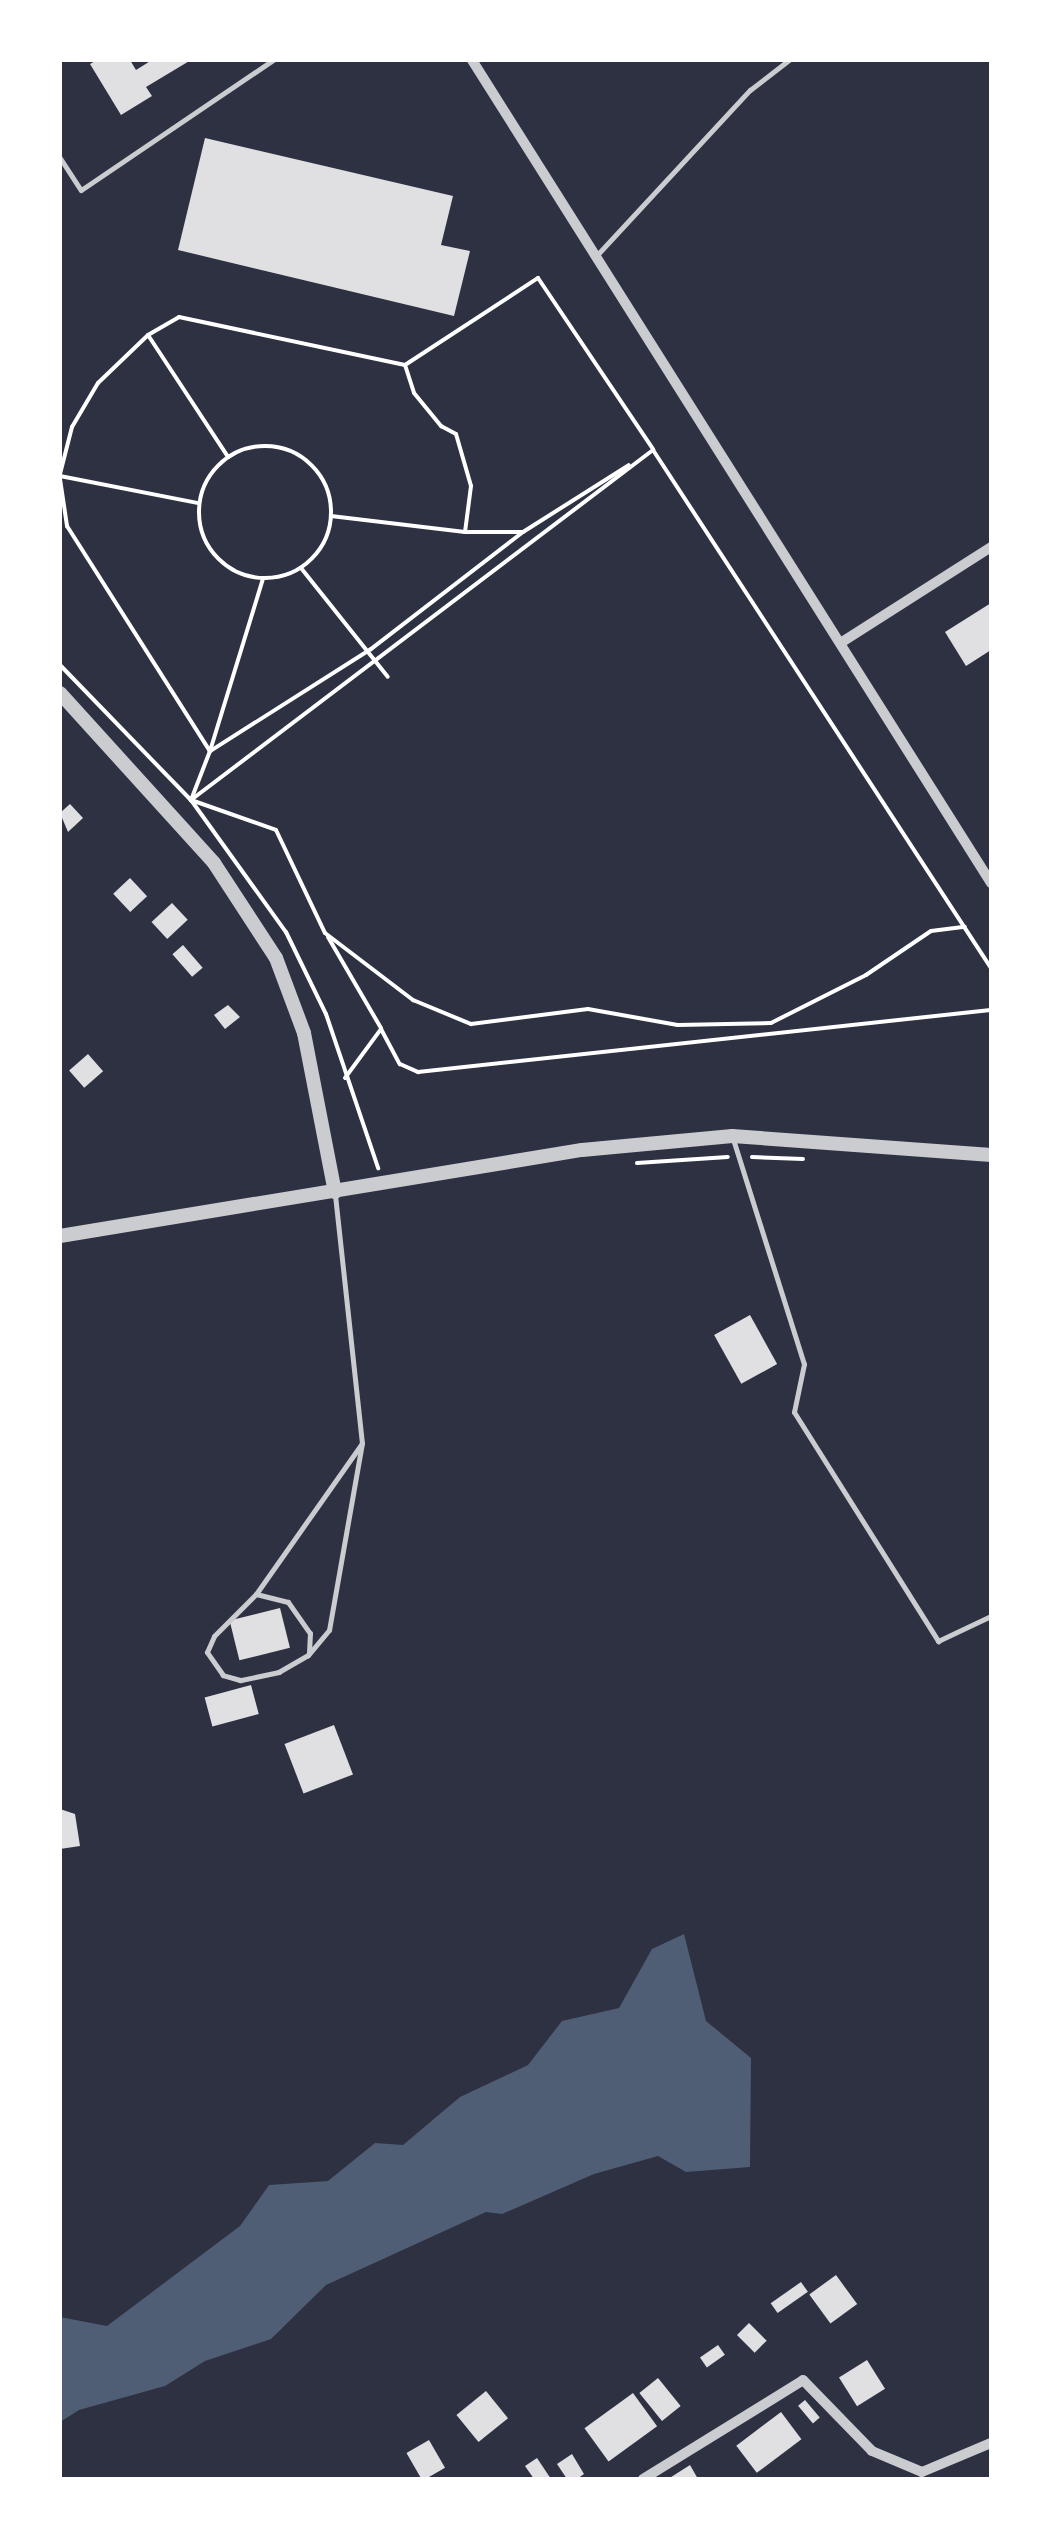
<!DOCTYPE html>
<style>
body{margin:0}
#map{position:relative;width:1051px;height:2539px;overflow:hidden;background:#2d3142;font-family:Inter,sans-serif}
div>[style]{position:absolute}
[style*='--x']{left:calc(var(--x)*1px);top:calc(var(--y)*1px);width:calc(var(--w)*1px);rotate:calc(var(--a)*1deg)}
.water>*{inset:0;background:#4f5d75}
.building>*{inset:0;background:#e0e0e3;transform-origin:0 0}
.path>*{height:4px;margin:-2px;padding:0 2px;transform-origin:2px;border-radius:2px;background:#fff}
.path>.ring{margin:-2px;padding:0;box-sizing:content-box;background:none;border:4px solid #fff;border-radius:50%}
.service>*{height:5px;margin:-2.5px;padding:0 2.5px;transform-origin:2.5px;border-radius:2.5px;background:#caccd0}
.minor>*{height:10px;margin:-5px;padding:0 5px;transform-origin:5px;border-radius:5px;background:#caccd0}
.tertiary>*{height:14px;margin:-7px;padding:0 7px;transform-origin:7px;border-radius:7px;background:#caccd0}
span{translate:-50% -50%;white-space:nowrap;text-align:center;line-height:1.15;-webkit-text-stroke:8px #fff;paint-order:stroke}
.frame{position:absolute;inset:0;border:62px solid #fff;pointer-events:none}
</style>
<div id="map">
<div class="water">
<i style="clip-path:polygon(684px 1934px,706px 2021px,751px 2058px,750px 2167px,686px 2172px,658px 2156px,594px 2174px,502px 2214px,486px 2212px,326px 2285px,271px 2339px,205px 2361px,165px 2386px,79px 2410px,60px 2422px,60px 2317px,107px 2326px,240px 2226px,269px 2185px,328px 2181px,375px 2143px,403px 2145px,460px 2097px,528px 2065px,562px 2021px,619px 2008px,652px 1949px)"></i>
</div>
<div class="building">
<i style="clip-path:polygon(97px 60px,130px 60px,136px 70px,152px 60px,191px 60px,146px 87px,152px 96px,121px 115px,90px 64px)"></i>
<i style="clip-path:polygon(205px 138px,453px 196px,441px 245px,470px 251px,454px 316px,178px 250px)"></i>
<i style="clip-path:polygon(991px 603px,991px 650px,966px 666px,945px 632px)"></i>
<i style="clip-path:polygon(70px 804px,83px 818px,68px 832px,60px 813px)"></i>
<i style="left:130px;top:878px;width:25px;height:23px;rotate:47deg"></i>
<i style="left:172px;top:903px;width:23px;height:28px;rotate:47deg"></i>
<i style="left:183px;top:945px;width:30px;height:14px;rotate:49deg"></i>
<i style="clip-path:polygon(228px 1005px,240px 1017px,225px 1029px,214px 1015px)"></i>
<i style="left:88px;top:1054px;width:23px;height:25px;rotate:49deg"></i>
<i style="left:750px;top:1315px;width:56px;height:41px;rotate:61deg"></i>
<i style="left:280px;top:1608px;width:41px;height:52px;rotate:76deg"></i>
<i style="left:251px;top:1685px;width:30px;height:48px;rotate:75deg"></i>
<i style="left:334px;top:1725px;width:53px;height:53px;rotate:69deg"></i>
<i style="clip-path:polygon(60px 1809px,75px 1814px,80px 1846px,60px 1849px)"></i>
<i style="left:836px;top:2275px;width:36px;height:33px;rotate:54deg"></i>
<i style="left:801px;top:2282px;width:12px;height:37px;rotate:55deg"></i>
<i style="left:749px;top:2323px;width:25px;height:17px;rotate:45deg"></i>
<i style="left:718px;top:2345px;width:12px;height:22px;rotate:55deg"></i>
<i style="left:867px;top:2360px;width:34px;height:33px;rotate:58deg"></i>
<i style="left:658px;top:2378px;width:36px;height:24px;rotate:51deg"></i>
<i style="left:486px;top:2391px;width:35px;height:38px;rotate:51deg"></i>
<i style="left:633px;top:2393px;width:41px;height:60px;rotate:54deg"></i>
<i style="left:805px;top:2400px;width:23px;height:9px;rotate:50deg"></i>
<i style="left:781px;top:2412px;width:34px;height:56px;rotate:53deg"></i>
<i style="left:429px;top:2440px;width:32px;height:26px;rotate:60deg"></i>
<i style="clip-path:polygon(572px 2454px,584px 2474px,577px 2479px,567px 2479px,557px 2464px)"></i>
<i style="clip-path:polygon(537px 2458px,551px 2479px,534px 2479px,525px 2466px)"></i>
<i style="clip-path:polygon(690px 2465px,698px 2479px,668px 2479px)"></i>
</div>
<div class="path">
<i style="--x:148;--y:335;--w:146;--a:56.7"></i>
<i style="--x:405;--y:365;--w:159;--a:-33.2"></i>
<i style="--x:538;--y:278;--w:206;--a:56.1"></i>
<i class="ring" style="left:199px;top:446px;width:128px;height:128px"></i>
<i style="--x:60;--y:474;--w:49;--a:-75.7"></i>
<i style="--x:72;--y:427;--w:51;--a:-59.4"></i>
<i style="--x:98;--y:383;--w:69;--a:-43.8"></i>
<i style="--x:148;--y:335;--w:36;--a:-30"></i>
<i style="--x:179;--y:317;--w:231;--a:12"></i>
<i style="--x:405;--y:365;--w:29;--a:72"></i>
<i style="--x:414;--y:393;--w:43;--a:50.7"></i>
<i style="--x:441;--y:426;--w:17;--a:28"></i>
<i style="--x:456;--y:434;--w:54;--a:73.9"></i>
<i style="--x:471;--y:486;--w:46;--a:97.4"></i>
<i style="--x:465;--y:532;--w:135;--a:-173.2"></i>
<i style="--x:60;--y:476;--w:141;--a:11.1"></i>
<i style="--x:60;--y:479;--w:48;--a:81.5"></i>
<i style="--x:67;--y:526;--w:267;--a:57.6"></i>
<i style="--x:465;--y:532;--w:58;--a:0"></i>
<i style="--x:523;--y:532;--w:192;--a:142.4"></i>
<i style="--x:371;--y:649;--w:191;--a:147.6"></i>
<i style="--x:210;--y:751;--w:53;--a:111.2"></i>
<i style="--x:191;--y:800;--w:580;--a:-37.15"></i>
<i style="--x:653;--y:450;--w:619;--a:56.88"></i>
<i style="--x:523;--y:532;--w:125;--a:-32.3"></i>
<i style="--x:301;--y:568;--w:139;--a:51.4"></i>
<i style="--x:60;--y:665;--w:188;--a:45.9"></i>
<i style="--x:191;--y:800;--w:163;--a:54.3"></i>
<i style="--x:286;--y:932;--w:91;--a:64"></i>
<i style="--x:326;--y:1014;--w:163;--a:71.3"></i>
<i style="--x:210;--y:751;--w:180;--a:-72.9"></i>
<i style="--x:191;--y:800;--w:90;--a:19.4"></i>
<i style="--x:276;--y:830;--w:114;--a:64.6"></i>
<i style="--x:325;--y:933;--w:111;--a:37.3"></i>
<i style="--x:413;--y:1000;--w:63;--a:22.5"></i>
<i style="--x:471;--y:1024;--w:118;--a:-7.3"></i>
<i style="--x:588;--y:1009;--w:91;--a:10.1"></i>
<i style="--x:678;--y:1025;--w:93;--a:-1.2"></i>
<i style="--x:771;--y:1023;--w:106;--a:-26.8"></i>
<i style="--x:866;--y:975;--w:78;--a:-34.1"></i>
<i style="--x:931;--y:931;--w:34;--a:-7"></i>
<i style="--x:328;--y:937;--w:105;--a:59.8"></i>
<i style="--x:345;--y:1078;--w:61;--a:-53.7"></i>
<i style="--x:381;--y:1029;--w:40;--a:62"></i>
<i style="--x:400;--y:1064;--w:20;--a:24"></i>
<i style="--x:418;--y:1072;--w:576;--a:-6.18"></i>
<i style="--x:752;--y:1157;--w:51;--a:2.2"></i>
<i style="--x:637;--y:1163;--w:91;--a:-3.8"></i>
</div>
<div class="service">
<i style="--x:60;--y:158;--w:38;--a:57"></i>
<i style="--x:81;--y:190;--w:232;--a:-34.1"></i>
<i style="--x:597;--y:255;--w:225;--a:-47.2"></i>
<i style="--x:750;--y:90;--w:49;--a:-37.6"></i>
<i style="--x:733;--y:1139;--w:236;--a:72.5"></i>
<i style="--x:804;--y:1364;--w:49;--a:101.8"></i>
<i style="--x:794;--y:1412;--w:271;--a:57.8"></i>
<i style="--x:938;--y:1641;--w:59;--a:-25.3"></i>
<i style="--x:335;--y:1195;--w:249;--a:83.8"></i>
<i style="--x:362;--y:1443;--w:190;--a:100"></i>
<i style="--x:329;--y:1630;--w:33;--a:130"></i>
<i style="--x:308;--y:1655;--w:34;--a:150"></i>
<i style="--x:279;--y:1672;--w:40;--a:168"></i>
<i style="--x:240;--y:1680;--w:18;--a:-164"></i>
<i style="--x:223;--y:1675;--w:28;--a:-125"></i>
<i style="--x:207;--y:1652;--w:17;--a:-66"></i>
<i style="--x:214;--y:1636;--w:59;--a:-45"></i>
<i style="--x:256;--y:1594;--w:184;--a:-54.9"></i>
<i style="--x:256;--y:1594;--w:33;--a:14"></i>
<i style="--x:288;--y:1602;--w:38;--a:55"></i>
<i style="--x:310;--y:1633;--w:20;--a:93"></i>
</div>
<div class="minor">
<i style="--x:472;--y:60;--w:973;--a:57.76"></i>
<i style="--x:842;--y:642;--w:177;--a:-32.5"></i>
<i style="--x:643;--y:2479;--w:188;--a:-31.7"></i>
<i style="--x:803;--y:2380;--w:99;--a:45.8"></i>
<i style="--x:872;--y:2451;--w:54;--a:22.8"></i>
<i style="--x:922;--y:2472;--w:75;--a:-22.8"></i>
</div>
<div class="tertiary">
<i style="--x:60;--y:693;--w:229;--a:47.8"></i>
<i style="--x:214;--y:863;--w:113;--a:56.9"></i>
<i style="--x:276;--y:958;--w:80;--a:69.5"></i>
<i style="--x:304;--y:1033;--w:162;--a:79"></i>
<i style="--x:60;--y:1236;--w:529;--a:-9.36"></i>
<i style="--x:582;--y:1150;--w:151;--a:-5.3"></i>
<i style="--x:732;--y:1136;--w:260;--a:4.2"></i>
</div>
<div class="frame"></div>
</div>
